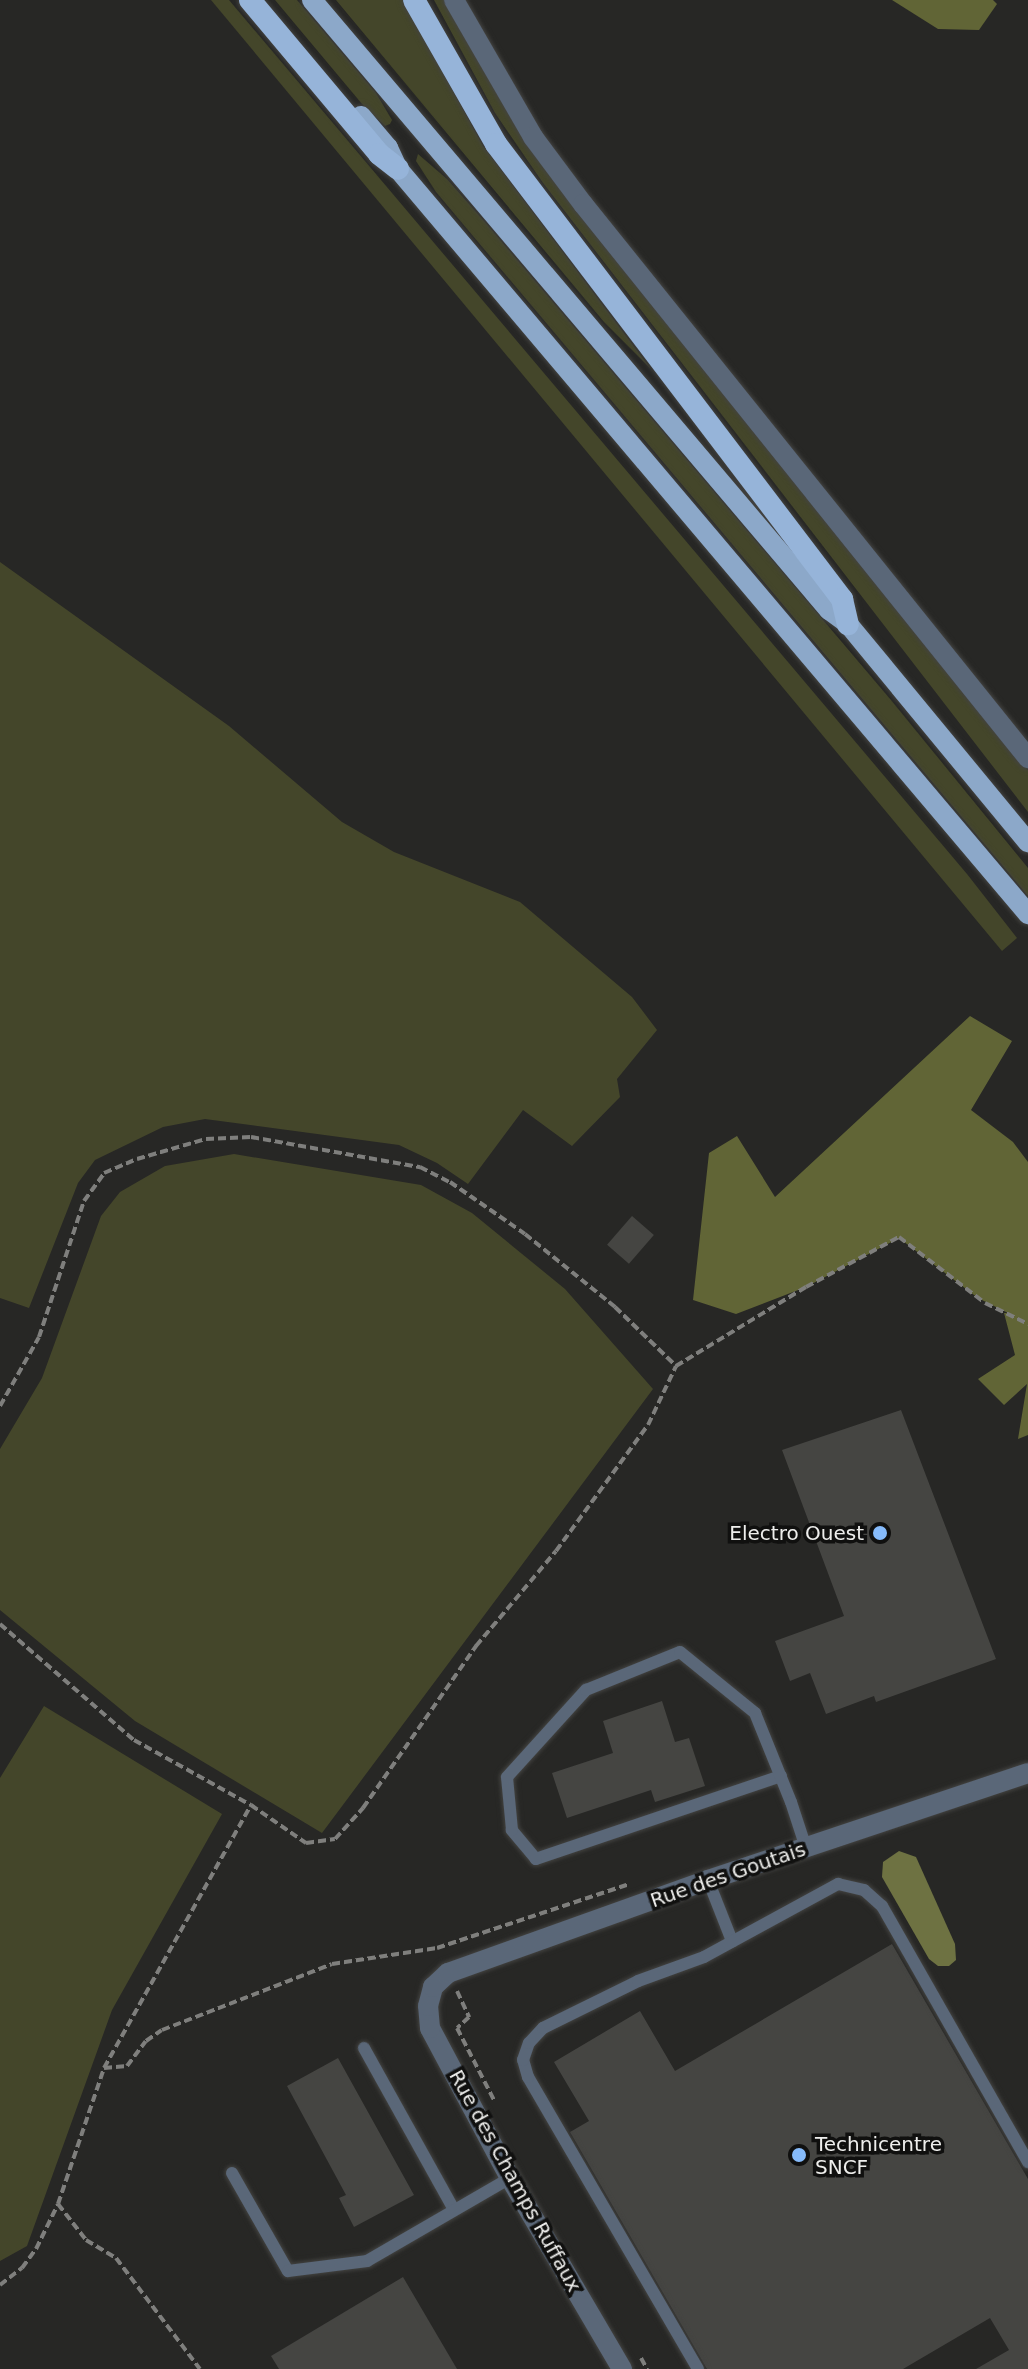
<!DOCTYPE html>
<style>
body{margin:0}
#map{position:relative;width:1028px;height:2369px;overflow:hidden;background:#272725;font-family:"DejaVu Sans",sans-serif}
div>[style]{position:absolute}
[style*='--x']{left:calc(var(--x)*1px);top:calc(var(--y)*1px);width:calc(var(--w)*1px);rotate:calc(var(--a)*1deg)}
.green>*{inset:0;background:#44462a}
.forest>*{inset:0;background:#616536}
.water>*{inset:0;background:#6e7242}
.building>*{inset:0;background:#454542;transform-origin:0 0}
.path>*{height:4px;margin-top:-2px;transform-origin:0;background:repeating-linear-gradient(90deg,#7f7f7d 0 8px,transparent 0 12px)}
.roads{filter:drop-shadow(0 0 2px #434341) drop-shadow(0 0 2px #434341)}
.service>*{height:12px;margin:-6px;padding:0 6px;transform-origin:6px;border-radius:6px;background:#5a6778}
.minor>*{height:20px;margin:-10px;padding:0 10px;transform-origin:10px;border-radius:10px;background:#5a6778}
.primary>*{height:20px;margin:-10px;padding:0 10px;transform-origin:10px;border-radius:10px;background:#8ca8c9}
.trunk>*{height:22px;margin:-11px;padding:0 11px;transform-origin:11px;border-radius:11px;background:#96b4d9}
.dots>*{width:22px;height:22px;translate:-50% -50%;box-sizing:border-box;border:4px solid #10100f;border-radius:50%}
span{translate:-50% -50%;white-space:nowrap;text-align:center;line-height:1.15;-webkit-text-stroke:7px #10100f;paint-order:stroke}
.poi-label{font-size:20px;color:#eeeeec}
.right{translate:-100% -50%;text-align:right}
.left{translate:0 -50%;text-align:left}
.street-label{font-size:20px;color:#eeeeec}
</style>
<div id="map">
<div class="green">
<i style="clip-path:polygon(211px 0,229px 0,967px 874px,1017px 938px,1002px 951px)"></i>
<i style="clip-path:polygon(275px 0,297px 0,376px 93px,392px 120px,390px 124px,385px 126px,362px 104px)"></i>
<i style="clip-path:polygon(336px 0,403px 0,483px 146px,651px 369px,604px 322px)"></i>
<i style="clip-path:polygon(434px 0,446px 0,687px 344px,1028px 770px,1028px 812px,543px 183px,495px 113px)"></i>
<i style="clip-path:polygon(418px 154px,447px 179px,485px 222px,891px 700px,1028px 868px,1028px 896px,436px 192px,416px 161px)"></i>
<i style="clip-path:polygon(0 562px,229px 726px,342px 822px,394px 852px,520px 902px,632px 997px,657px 1030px,617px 1079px,620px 1097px,572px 1146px,523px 1110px,468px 1184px,437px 1163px,399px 1145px,205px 1119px,163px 1127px,95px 1160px,78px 1183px,29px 1308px,0 1298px)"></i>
<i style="clip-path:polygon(234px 1154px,421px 1185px,472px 1213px,565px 1289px,653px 1389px,322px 1833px,135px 1721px,0 1610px,0 1449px,42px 1378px,101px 1216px,120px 1192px,165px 1166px)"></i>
<i style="clip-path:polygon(44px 1706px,222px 1814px,112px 2010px,27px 2246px,0 2261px,0 1778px)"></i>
</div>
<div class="forest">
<i style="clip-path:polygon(892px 0,993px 0,997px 4px,979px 30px,938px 29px)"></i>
<i style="clip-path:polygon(970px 1016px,1012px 1041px,971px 1110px,1013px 1142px,1028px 1162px,1028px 1435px,1018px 1439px,1027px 1384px,1004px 1405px,978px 1379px,1015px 1355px,1004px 1313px,1008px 1313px,978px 1298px,899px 1238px,806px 1287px,736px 1314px,693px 1300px,709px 1153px,737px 1136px,775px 1197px)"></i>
</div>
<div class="water">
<i style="clip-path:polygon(899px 1851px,916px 1857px,955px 1944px,956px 1960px,949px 1966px,938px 1966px,929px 1959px,882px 1877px,883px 1862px)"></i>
</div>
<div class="building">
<i style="left:632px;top:1216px;width:29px;height:38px;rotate:41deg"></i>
<i style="clip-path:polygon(901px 1410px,996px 1659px,876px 1702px,874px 1696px,826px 1714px,810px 1673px,790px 1681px,775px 1641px,844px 1616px,782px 1450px)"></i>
<i style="clip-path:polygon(662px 1701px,675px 1742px,689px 1738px,705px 1786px,655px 1802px,651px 1790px,567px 1818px,552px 1773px,613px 1753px,603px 1721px)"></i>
<i style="clip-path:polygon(892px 1944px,1028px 2179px,1028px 2369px,976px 2369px,1009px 2350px,990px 2318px,903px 2369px,707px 2369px,570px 2132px,589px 2121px,554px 2062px,640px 2011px,675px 2071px)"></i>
<i style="clip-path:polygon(338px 2058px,414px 2195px,354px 2227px,339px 2198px,346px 2195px,287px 2086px)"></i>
<i style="clip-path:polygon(403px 2277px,457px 2369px,279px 2369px,271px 2356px)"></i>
</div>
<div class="path">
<i style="--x:0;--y:1406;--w:79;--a:-60.5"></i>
<i style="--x:39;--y:1337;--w:143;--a:-71.7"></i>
<i style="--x:84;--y:1201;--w:34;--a:-54"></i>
<i style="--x:104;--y:1173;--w:36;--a:-23"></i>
<i style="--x:137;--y:1159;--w:72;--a:-16.2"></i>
<i style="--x:206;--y:1139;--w:45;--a:-2.5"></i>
<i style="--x:251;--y:1137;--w:172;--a:10.1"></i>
<i style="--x:420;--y:1167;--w:34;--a:27"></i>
<i style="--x:450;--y:1182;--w:91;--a:34.7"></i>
<i style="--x:525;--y:1234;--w:116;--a:39"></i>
<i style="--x:615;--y:1307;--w:85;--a:44"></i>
<i style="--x:0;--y:1624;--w:177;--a:40.9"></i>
<i style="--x:134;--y:1740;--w:134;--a:29.1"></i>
<i style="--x:251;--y:1805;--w:67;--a:34.6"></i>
<i style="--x:306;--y:1843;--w:29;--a:-8"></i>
<i style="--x:335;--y:1839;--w:42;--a:-47.9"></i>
<i style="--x:363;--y:1808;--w:198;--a:-55.1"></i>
<i style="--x:476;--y:1646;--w:124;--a:-49.9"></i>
<i style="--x:556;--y:1551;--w:156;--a:-53.9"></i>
<i style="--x:648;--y:1425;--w:65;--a:-64.6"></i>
<i style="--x:676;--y:1366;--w:152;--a:-31.3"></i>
<i style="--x:806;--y:1287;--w:106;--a:-28.3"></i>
<i style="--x:899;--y:1237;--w:108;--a:37.5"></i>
<i style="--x:985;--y:1303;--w:48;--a:26"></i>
<i style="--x:457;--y:1991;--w:29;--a:65"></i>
<i style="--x:469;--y:2017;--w:16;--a:137"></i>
<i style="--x:457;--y:2028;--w:81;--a:62.8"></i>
<i style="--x:104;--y:2068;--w:23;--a:-5"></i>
<i style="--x:127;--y:2066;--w:31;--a:-53"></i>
<i style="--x:146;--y:2041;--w:19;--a:-35"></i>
<i style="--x:162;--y:2030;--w:182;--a:-21.2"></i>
<i style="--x:332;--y:1964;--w:106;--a:-8.7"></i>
<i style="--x:437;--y:1948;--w:202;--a:-18.4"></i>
<i style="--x:58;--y:2204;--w:46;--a:52.1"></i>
<i style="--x:86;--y:2240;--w:35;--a:31"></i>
<i style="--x:116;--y:2258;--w:139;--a:52.9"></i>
<i style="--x:0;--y:2285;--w:28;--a:-38"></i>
<i style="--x:22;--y:2268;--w:24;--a:-54"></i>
<i style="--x:36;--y:2249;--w:50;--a:-63.9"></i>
<i style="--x:58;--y:2204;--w:144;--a:-71.3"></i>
<i style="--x:104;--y:2068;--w:301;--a:-60.8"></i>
<i style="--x:641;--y:2358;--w:13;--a:61"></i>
</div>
<div class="roads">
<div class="service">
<i style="--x:781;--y:1776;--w:259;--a:161.3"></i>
<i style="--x:536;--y:1859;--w:38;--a:-130"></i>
<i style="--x:512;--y:1830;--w:53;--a:-95.4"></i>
<i style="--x:507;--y:1777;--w:118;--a:-47.8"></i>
<i style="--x:586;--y:1690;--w:101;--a:-22"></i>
<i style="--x:680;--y:1652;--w:97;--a:39.1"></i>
<i style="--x:755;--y:1713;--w:96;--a:68"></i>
<i style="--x:791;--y:1802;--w:48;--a:71.9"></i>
<i style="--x:708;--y:1880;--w:66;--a:68.5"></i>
<i style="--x:364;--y:2048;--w:185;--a:60.9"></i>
<i style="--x:232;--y:2173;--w:113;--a:60.3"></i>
<i style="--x:288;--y:2271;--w:80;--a:-7.2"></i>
<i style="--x:367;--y:2261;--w:165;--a:-30.1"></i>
<i style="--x:698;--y:2369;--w:338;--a:-120.2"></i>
<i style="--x:528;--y:2077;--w:18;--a:-106"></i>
<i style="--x:523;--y:2060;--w:18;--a:-71"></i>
<i style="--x:529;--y:2043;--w:21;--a:-47"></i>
<i style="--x:543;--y:2028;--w:106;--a:-26.3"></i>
<i style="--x:638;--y:1981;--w:70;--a:-20"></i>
<i style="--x:704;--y:1957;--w:153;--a:-28.6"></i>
<i style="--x:838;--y:1884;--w:27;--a:13"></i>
<i style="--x:864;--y:1890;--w:24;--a:42"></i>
<i style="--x:882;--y:1906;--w:295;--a:60.3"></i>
</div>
<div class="minor">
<i style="--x:454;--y:0;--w:158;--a:60"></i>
<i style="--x:533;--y:137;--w:84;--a:53.3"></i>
<i style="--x:583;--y:204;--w:711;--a:51.23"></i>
<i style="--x:622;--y:2369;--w:221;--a:-120.4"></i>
<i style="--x:510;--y:2178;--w:170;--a:-118.1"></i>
<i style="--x:430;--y:2028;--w:22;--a:-95"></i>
<i style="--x:428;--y:2006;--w:20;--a:-75"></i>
<i style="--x:433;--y:1987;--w:21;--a:-43"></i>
<i style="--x:448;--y:1973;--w:276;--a:-19.7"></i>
<i style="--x:708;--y:1880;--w:337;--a:-18.5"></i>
</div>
<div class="primary">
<i style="--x:312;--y:0;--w:800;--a:49.72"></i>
<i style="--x:829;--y:610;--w:24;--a:36"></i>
<i style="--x:848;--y:624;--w:283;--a:50.5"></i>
<i style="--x:361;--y:116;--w:42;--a:49.8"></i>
<i style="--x:388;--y:148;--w:23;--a:65"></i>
<i style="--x:398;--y:169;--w:976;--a:49.78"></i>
</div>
<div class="trunk">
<i style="--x:250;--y:0;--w:201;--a:50"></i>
<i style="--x:379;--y:154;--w:24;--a:38"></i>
<i style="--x:414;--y:0;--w:166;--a:60.3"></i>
<i style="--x:496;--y:144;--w:572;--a:52.75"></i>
<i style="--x:842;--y:599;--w:26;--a:77"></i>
</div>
</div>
<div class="dots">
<i style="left:880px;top:1533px;background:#86bbfb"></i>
<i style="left:799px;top:2155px;background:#86bbfb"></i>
</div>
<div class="poi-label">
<span class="right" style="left:864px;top:1533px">Electro Ouest</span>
<span class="left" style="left:815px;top:2156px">Technicentre<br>SNCF</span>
</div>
<div class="street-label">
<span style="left:728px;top:1875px;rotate:-19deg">Rue des Goutais</span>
<span style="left:515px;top:2181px;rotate:61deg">Rue des Champs Ruffaux</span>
</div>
</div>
